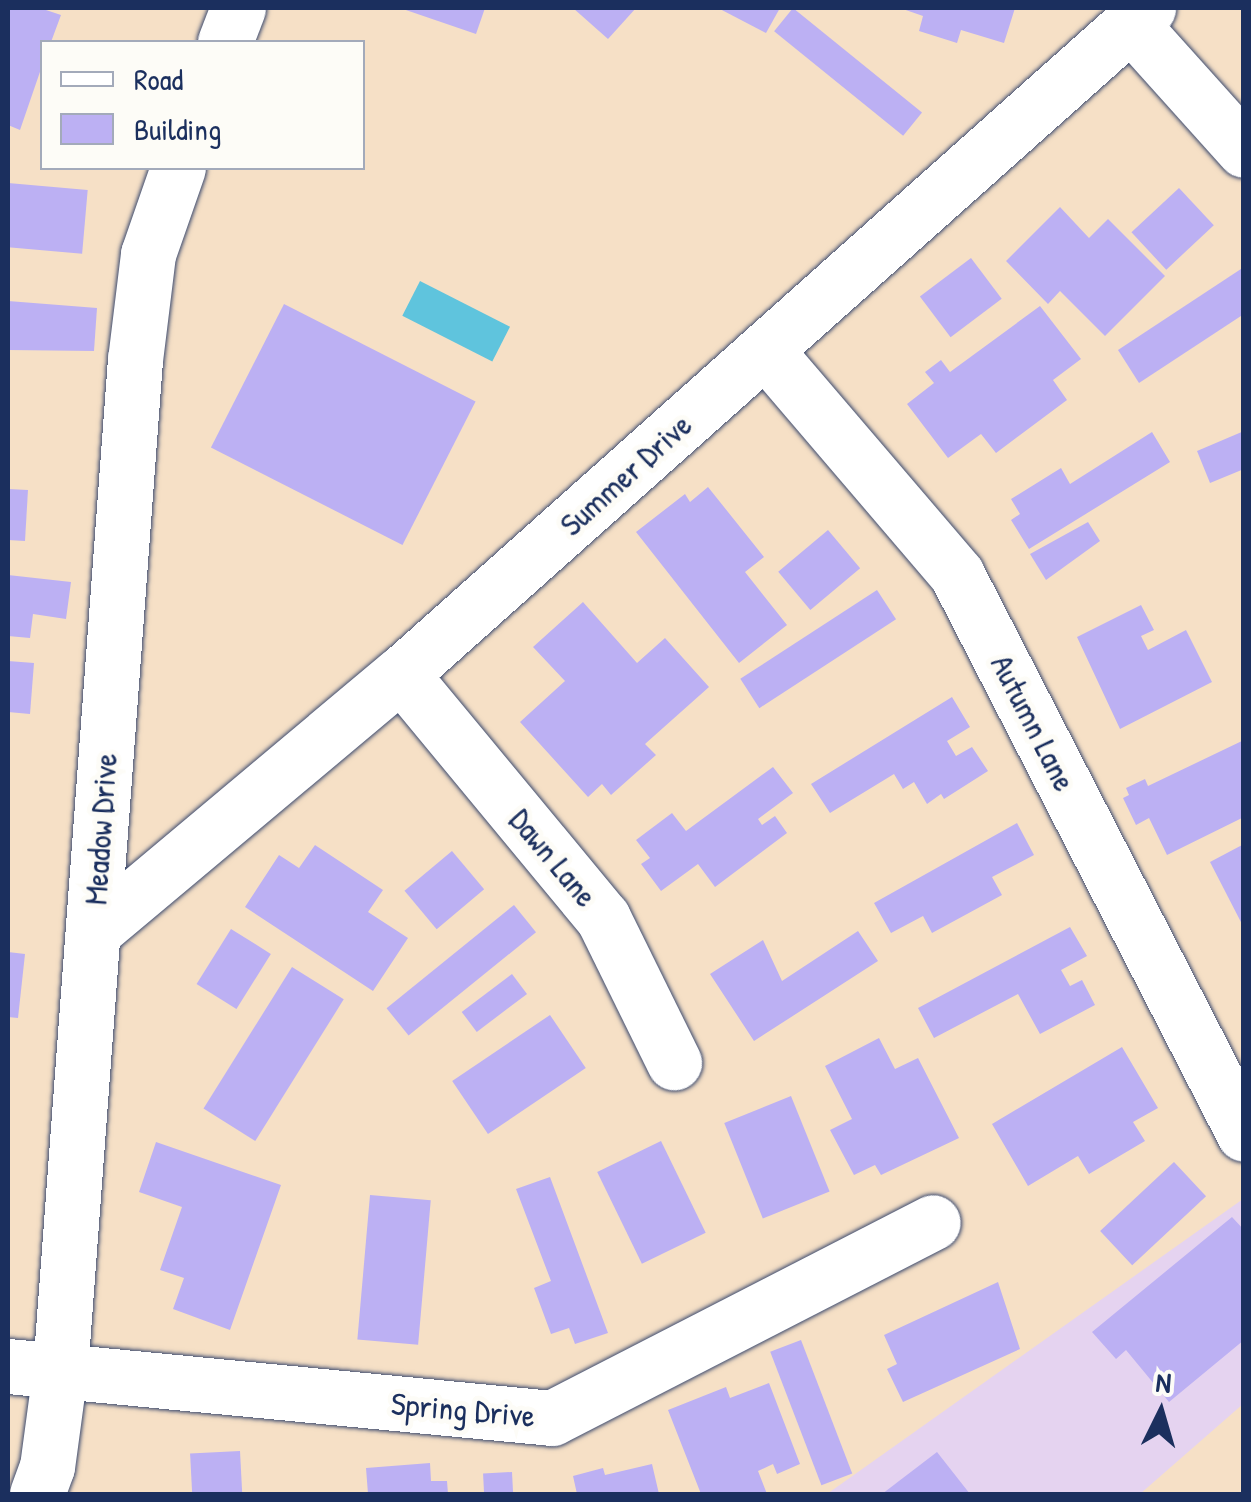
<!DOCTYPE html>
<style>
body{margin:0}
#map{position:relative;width:1251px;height:1502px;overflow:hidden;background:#f6e0c6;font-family:"Patrick Hand",sans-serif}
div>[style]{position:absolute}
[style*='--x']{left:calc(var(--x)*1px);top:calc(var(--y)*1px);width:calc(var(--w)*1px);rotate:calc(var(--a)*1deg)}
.built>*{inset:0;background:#e5d3f0}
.water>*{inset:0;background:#5fc4dd;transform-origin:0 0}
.building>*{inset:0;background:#bcb0f3;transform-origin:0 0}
.roads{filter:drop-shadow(0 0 2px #3c4a6e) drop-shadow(0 0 2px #3c4a6e)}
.minor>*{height:55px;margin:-27.5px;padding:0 27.5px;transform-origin:27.5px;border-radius:27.5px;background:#fff}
span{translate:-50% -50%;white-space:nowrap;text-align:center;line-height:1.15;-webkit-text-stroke:10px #fdfcf7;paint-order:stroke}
.street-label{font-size:32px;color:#1b2f5e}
.frame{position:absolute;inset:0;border:10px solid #1b2f5e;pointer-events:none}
.legend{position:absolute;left:40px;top:40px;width:325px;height:130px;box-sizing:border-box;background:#fdfcf7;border:2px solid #a3aaba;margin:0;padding:12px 18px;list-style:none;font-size:30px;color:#1b2f5e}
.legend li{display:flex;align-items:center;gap:20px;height:50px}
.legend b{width:50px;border:2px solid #a3aaba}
.north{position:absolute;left:1111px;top:1362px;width:100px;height:100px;-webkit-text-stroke:8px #fdfcf7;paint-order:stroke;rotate:5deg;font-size:28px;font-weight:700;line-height:40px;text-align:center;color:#1b2f5e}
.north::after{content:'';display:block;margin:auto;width:35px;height:45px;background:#1b2f5e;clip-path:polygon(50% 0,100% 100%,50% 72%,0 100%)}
</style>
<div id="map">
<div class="built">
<i style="clip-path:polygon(1243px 1199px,1243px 1404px,1140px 1494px,827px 1494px)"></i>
</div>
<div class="water">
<i style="left:420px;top:281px;width:101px;height:39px;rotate:27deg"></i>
</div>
<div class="building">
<i style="clip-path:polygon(8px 8px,40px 8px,61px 15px,51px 42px,42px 42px,42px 66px,20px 130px,8px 125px)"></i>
<i style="clip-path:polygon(400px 8px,485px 8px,476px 34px)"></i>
<i style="clip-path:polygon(573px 8px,636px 8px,608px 39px)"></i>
<i style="clip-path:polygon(718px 8px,780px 8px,766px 33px)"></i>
<i style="left:793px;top:8px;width:166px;height:30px;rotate:39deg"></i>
<i style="clip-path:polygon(900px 8px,1015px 8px,1004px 43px,961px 30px,957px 43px,919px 31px,923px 16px)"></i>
<i style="left:8px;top:183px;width:80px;height:64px;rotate:5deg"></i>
<i style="left:1179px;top:188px;width:51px;height:65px;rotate:47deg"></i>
<i style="clip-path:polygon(1060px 207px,1089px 238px,1108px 219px,1165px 276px,1105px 336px,1060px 291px,1048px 304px,1006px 261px)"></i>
<i style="left:971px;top:258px;width:51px;height:64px;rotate:53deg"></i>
<i style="clip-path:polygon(1244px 267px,1244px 314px,1139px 383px,1118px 350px)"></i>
<i style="clip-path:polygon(8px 301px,97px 308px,94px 351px,8px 350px)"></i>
<i style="left:284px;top:304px;width:215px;height:161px;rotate:27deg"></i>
<i style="clip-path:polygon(1040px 306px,1081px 359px,1053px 380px,1067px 400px,996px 453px,981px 434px,948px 458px,907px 404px,934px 383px,925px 372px,941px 360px,950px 372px)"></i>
<i style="clip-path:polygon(1244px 431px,1244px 469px,1210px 483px,1197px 451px)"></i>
<i style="clip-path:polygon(1152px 432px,1170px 462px,1029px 549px,1011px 520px,1020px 514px,1011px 499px,1061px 468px,1070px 484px)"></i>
<i style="clip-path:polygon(708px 487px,764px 557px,745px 572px,787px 625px,739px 663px,636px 532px,685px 494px,690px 502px)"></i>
<i style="clip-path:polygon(8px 489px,28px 490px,25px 541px,8px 540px)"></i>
<i style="clip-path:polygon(1088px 522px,1100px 541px,1046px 580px,1030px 554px)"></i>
<i style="left:828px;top:530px;width:50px;height:65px;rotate:50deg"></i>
<i style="clip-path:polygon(8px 575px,71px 582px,66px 619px,33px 614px,30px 638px,8px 636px)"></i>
<i style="left:877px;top:590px;width:35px;height:163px;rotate:57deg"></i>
<i style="clip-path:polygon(583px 602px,637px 663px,665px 638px,709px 687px,645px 744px,656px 755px,611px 795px,602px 784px,588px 797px,520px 722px,565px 681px,533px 647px)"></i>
<i style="clip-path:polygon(1141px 605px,1154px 630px,1141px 636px,1148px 650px,1186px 630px,1212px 682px,1120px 729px,1077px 637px)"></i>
<i style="clip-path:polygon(8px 661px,34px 663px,30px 714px,8px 712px)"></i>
<i style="clip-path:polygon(952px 697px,970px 727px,947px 741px,956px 756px,972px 747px,988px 771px,944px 799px,941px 794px,927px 804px,914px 782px,903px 789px,894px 774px,830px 813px,811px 784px)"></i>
<i style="clip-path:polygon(1244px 740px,1244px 817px,1167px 855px,1149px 818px,1136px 825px,1123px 798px,1129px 795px,1126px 788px,1145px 779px,1148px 786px)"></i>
<i style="clip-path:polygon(773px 767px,793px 793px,758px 819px,762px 825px,775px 816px,787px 833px,715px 887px,698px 864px,661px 891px,641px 864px,650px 858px,636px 840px,672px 813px,686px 831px)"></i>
<i style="clip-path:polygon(1017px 823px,1034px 855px,992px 877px,1002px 895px,932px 933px,923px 916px,891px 933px,874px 903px)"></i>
<i style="clip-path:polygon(1244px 844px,1244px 928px,1210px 862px)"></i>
<i style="clip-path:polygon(315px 845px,383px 890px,368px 912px,408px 938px,373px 991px,245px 907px,279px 855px,299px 868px)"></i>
<i style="left:452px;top:851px;width:50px;height:62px;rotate:50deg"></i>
<i style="left:514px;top:905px;width:35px;height:164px;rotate:51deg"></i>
<i style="clip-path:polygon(1070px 927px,1087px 956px,1061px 970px,1070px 986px,1082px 980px,1095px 1005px,1040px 1034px,1018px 994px,934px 1038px,918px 1008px)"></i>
<i style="left:231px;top:929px;width:47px;height:65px;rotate:32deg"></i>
<i style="clip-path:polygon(858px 931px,878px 961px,754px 1041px,710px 974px,763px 940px,782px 981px)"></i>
<i style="clip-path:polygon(8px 952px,25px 954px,18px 1018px,8px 1017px)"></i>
<i style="left:292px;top:967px;width:61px;height:167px;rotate:32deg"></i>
<i style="left:512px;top:974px;width:25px;height:63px;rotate:53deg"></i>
<i style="left:550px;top:1015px;width:64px;height:118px;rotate:56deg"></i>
<i style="clip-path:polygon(879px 1038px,895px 1069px,918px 1058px,959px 1138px,881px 1175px,875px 1165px,854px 1175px,830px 1130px,852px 1119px,825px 1066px)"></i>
<i style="clip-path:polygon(1122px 1047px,1158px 1108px,1133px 1122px,1145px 1141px,1089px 1174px,1078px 1156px,1028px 1186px,992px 1124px)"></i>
<i style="left:791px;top:1096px;width:103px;height:72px;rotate:68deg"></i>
<i style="left:661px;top:1141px;width:102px;height:71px;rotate:64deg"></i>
<i style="clip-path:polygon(156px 1142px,281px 1185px,230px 1330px,173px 1309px,184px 1278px,160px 1270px,182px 1207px,139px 1192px)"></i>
<i style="left:1174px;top:1162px;width:47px;height:101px;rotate:47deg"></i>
<i style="clip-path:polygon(550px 1177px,608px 1333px,575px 1344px,569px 1328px,551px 1334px,534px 1288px,551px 1281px,516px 1189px)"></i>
<i style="left:370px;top:1195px;width:61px;height:145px;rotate:5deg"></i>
<i style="clip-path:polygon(1232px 1217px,1244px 1230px,1244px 1340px,1169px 1402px,1126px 1350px,1116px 1359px,1092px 1332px)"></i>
<i style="clip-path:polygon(998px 1282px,1020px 1349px,903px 1402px,887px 1369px,897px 1364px,884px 1335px)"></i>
<i style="left:801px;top:1340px;width:143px;height:33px;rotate:69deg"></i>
<i style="clip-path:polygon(769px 1383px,800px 1464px,777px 1474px,773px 1464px,758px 1471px,767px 1494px,701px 1494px,668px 1410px,726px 1387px,730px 1398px)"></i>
<i style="left:240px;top:1451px;width:43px;height:50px;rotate:87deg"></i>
<i style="clip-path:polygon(937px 1452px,970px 1494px,882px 1494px)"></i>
<i style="clip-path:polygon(430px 1463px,431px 1481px,447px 1481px,448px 1494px,368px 1494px,366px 1468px)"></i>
<i style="clip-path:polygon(652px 1464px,659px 1494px,577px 1494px,573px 1476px,603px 1468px,605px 1475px)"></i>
<i style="left:512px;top:1472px;width:22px;height:29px;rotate:87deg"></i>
</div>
<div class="roads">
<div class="minor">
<i style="--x:1131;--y:24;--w:169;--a:48.1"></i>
<i style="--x:225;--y:42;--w:36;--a:-69"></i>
<i style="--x:766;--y:351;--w:294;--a:49.5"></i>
<i style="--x:957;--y:575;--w:628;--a:62.82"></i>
<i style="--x:401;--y:674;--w:317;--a:50.4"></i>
<i style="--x:603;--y:918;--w:161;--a:63.8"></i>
<i style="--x:93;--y:932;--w:402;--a:-40"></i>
<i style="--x:401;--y:674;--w:1001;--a:-41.72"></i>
<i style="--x:8;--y:1366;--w:546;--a:5.46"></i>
<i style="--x:552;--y:1418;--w:428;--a:-27.2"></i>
<i style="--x:37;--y:1494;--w:29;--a:-70"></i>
<i style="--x:47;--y:1467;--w:97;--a:-82.3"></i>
<i style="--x:60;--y:1371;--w:1014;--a:-85.76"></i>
<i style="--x:135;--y:360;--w:107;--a:-83"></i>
<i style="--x:148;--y:254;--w:91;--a:-70.8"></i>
</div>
</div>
<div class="street-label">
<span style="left:626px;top:475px;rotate:-42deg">Summer Drive</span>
<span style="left:1033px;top:723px;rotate:63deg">Autumn Lane</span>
<span style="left:101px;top:829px;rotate:-86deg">Meadow Drive</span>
<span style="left:553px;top:858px;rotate:50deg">Dawn Lane</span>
<span style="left:463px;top:1410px;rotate:5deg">Spring Drive</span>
</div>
<div class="frame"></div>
<ul class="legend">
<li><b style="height:12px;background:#fff"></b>Road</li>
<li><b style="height:28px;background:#bcb0f3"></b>Building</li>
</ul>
<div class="north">N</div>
</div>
